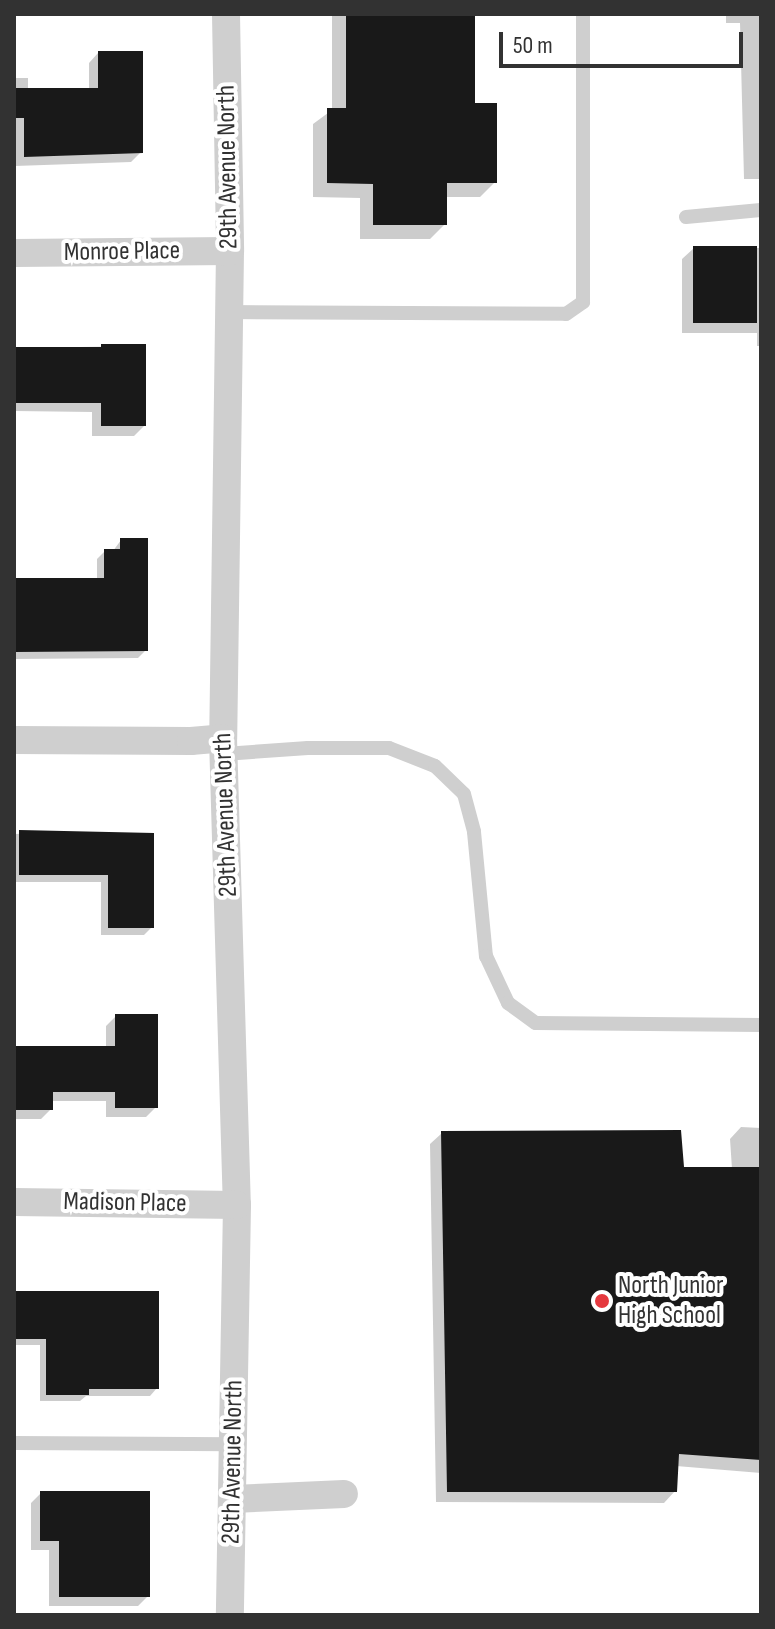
<!DOCTYPE html>
<style>
body{margin:0}
#map{position:relative;width:775px;height:1629px;overflow:hidden;background:#fff;font-family:"Sofia Sans Condensed",sans-serif}
div>[style]{position:absolute}
[style*='--x']{left:calc(var(--x)*1px);top:calc(var(--y)*1px);width:calc(var(--w)*1px);rotate:calc(var(--a)*1deg)}
.shadow>*{inset:0;background:#0003}
.building>*{inset:0;background:#191919;transform-origin:0 0}
.lane>*{height:14px;margin:-7px;padding:0 7px;transform-origin:7px;border-radius:7px;background:#cfcfcf}
.street>*{height:28px;margin:-14px;padding:0 14px;transform-origin:14px;border-radius:14px;background:#cfcfcf}
.dots>*{width:22px;height:22px;translate:-50% -50%;box-sizing:border-box;border:4px solid #fff;border-radius:50%}
span{translate:-50% -50%;white-space:nowrap;text-align:center;line-height:1.15;-webkit-text-stroke:8px #fff;paint-order:stroke}
.street-label{font-size:26px;color:#323232}
.poi-label{font-size:26px;color:#323232}
.left{translate:0 -50%;text-align:left}
.frame{position:absolute;inset:0;border:16px solid #323232;pointer-events:none}
.scale{position:absolute;left:499px;top:32px;width:244px;height:36px;box-sizing:border-box;border:4px solid #323232;border-top:0;padding-left:10px;font-size:24px;line-height:28px;white-space:nowrap;color:#323232;-webkit-text-stroke:6px #fff;paint-order:stroke}
</style>
<div id="map">
<div class="shadow">
<i style="clip-path:polygon(332px 14px,473px 14px,473px 105px,495px 182px,480px 197px,445px 197px,445px 224px,430px 239px,360px 239px,360px 198px,313px 197px,313px 124px,332px 110px)"></i>
<i style="clip-path:polygon(726px 14px,761px 14px,761px 179px,744px 179px,740px 23px,726px 23px)"></i>
<i style="clip-path:polygon(98px 53px,141px 152px,131px 162px,15px 166px,14px 78px,28px 78px,28px 90px,89px 90px,89px 63px)"></i>
<i style="clip-path:polygon(694px 248px,761px 248px,761px 346px,757px 346px,757px 333px,682px 333px,682px 259px)"></i>
<i style="clip-path:polygon(144px 346px,144px 426px,134px 436px,92px 436px,92px 412px,14px 411px,14px 348px)"></i>
<i style="clip-path:polygon(121px 540px,146px 650px,138px 658px,14px 659px,14px 580px,97px 580px,97px 559px,105px 551px,113px 551px)"></i>
<i style="clip-path:polygon(79px 832px,152px 927px,144px 935px,101px 935px,101px 882px,14px 882px,14px 834px)"></i>
<i style="clip-path:polygon(116px 1016px,156px 1107px,146px 1117px,106px 1117px,106px 1101px,51px 1101px,51px 1109px,41px 1119px,14px 1119px,14px 1046px,106px 1047px,106px 1026px)"></i>
<i style="clip-path:polygon(741px 1127px,761px 1128px,761px 1473px,676px 1466px,675px 1491px,664px 1503px,436px 1502px,430px 1144px,442px 1133px,682px 1169px,732px 1169px,730px 1139px)"></i>
<i style="clip-path:polygon(14px 1294px,157px 1388px,150px 1396px,86px 1396px,80px 1401px,40px 1401px,40px 1345px,14px 1345px)"></i>
<i style="clip-path:polygon(41px 1493px,148px 1596px,138px 1606px,49px 1606px,49px 1550px,31px 1550px,31px 1503px)"></i>
</div>
<div class="building">
<i style="clip-path:polygon(346px 14px,475px 14px,475px 103px,497px 103px,497px 183px,447px 183px,447px 225px,373px 225px,373px 184px,327px 183px,327px 108px,346px 108px)"></i>
<i style="clip-path:polygon(98px 51px,143px 51px,143px 153px,24px 157px,24px 118px,14px 118px,14px 88px,98px 88px)"></i>
<i style="left:693px;top:246px;width:64px;height:77px"></i>
<i style="clip-path:polygon(101px 344px,146px 344px,146px 426px,101px 426px,101px 403px,14px 403px,14px 347px,101px 347px)"></i>
<i style="clip-path:polygon(120px 538px,148px 538px,148px 651px,14px 652px,14px 578px,104px 578px,104px 549px,120px 549px)"></i>
<i style="clip-path:polygon(19px 830px,154px 833px,154px 928px,108px 928px,108px 875px,19px 875px)"></i>
<i style="clip-path:polygon(115px 1014px,158px 1014px,158px 1108px,115px 1108px,115px 1092px,53px 1092px,53px 1110px,14px 1110px,14px 1046px,115px 1046px)"></i>
<i style="clip-path:polygon(681px 1130px,684px 1167px,761px 1167px,761px 1460px,679px 1454px,677px 1492px,447px 1492px,441px 1131px)"></i>
<i style="clip-path:polygon(14px 1291px,159px 1291px,159px 1389px,89px 1389px,89px 1395px,46px 1395px,46px 1339px,14px 1339px)"></i>
<i style="clip-path:polygon(40px 1491px,150px 1491px,150px 1597px,59px 1597px,59px 1541px,40px 1541px)"></i>
</div>
<div class="lane">
<i style="--x:686;--y:217;--w:75;--a:-5.3"></i>
<i style="--x:229;--y:312;--w:337;--a:0.3"></i>
<i style="--x:566;--y:314;--w:21;--a:-35"></i>
<i style="--x:583;--y:302;--w:288;--a:-90"></i>
<i style="--x:224;--y:754;--w:84;--a:-4.1"></i>
<i style="--x:308;--y:748;--w:81;--a:0"></i>
<i style="--x:389;--y:748;--w:49;--a:21.4"></i>
<i style="--x:435;--y:766;--w:40;--a:44"></i>
<i style="--x:464;--y:794;--w:39;--a:75"></i>
<i style="--x:474;--y:832;--w:125;--a:84.5"></i>
<i style="--x:486;--y:956;--w:52;--a:64.9"></i>
<i style="--x:508;--y:1003;--w:34;--a:36"></i>
<i style="--x:536;--y:1023;--w:225;--a:0.5"></i>
<i style="--x:14;--y:1443;--w:219;--a:0.3"></i>
</div>
<div class="street">
<i style="--x:226;--y:14;--w:237;--a:89"></i>
<i style="--x:230;--y:251;--w:487;--a:90.8"></i>
<i style="--x:223;--y:738;--w:467;--a:88.3"></i>
<i style="--x:237;--y:1205;--w:410;--a:91"></i>
<i style="--x:14;--y:253;--w:216;--a:-0.5"></i>
<i style="--x:14;--y:740;--w:177;--a:0.3"></i>
<i style="--x:191;--y:741;--w:32;--a:-5"></i>
<i style="--x:14;--y:1202;--w:223;--a:0.8"></i>
<i style="--x:232;--y:1499;--w:112;--a:-2.6"></i>
</div>
<div class="dots">
<i style="left:602px;top:1301px;background:#e5393f"></i>
</div>
<div class="street-label">
<span style="left:228px;top:167px;rotate:-91deg">29th Avenue North</span>
<span style="left:122px;top:252px;rotate:-1deg">Monroe Place</span>
<span style="left:226px;top:815px;rotate:-92deg">29th Avenue North</span>
<span style="left:125px;top:1203px;rotate:1deg">Madison Place</span>
<span style="left:233px;top:1462px;rotate:-89deg">29th Avenue North</span>
</div>
<div class="poi-label">
<span class="left" style="left:618px;top:1301px">North Junior<br>High School</span>
</div>
<div class="frame"></div>
<div class="scale">50 m</div>
</div>
